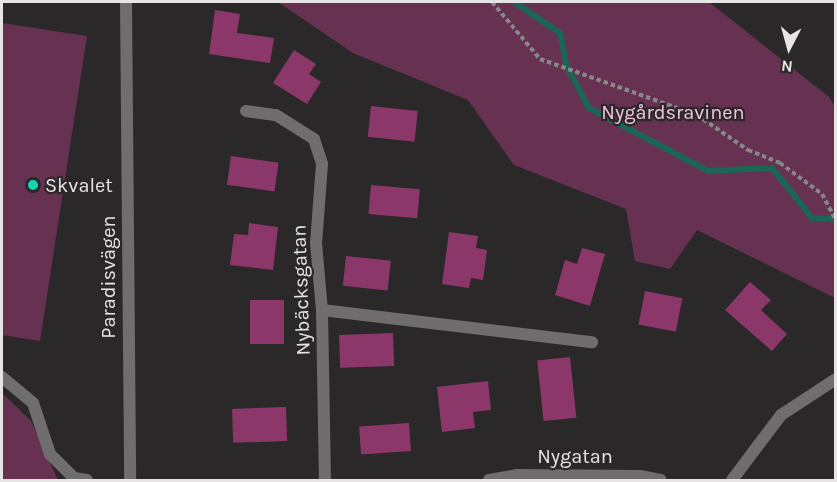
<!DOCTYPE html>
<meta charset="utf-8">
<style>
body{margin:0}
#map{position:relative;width:837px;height:482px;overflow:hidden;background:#2b282a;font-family:Karla,sans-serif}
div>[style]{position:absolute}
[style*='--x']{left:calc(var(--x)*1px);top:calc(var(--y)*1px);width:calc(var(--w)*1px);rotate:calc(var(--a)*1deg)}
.green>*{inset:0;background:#673251}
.stream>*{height:6px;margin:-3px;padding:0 3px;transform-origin:3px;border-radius:3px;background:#1a6656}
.building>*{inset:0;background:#8b376a;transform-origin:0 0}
.path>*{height:4px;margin-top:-2px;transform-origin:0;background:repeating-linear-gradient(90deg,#888687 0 4.5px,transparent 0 7.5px)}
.minor>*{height:12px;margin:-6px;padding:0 6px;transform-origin:6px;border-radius:6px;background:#6f6d6e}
.tertiary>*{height:12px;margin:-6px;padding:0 6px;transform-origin:6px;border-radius:6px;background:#6f6d6e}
.dots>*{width:16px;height:16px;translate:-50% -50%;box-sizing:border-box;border:3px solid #2b282a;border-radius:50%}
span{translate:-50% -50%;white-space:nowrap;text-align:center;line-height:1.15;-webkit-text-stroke:4.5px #2b282a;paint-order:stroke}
.park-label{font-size:20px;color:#f3c3dc}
.poi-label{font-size:20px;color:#e6e4e5}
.left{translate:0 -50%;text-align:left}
.street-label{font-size:20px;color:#e6e4e5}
.frame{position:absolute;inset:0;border:3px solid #e6e4e5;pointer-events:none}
.north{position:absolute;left:759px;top:18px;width:60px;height:60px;-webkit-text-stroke:4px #2b282a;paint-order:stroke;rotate:186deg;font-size:16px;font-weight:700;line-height:24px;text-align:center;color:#e6e4e5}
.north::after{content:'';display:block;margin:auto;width:21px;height:27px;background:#e6e4e5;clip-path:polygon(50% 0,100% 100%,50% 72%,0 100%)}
</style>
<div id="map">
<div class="green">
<i style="clip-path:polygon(278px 2px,709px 2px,829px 97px,835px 107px,835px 298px,697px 230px,670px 269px,635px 261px,626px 209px,514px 165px,468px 100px,353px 53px)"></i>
<i style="clip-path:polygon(2px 23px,87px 36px,40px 341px,2px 335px)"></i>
<i style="clip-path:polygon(2px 393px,31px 421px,58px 480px,2px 480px)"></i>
</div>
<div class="stream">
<i style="--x:514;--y:2;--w:55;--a:34"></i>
<i style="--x:560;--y:33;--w:33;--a:79"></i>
<i style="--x:566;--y:65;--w:49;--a:61.9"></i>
<i style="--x:589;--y:108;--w:135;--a:27.9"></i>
<i style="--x:708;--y:171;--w:64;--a:-2.7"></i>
<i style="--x:772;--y:168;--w:64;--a:51.3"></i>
<i style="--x:812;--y:218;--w:24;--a:2"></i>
</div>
<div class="building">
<i style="clip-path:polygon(215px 10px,240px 14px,237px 33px,274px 38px,270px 63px,209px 54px)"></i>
<i style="clip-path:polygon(294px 50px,316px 64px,309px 74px,321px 82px,307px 104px,273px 83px)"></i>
<i style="left:371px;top:106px;width:47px;height:31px;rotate:6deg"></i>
<i style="left:231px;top:156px;width:48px;height:29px;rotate:8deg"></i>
<i style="left:371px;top:185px;width:49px;height:29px;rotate:5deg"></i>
<i style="clip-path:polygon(249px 223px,278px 227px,273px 270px,230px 265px,234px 234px,248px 235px)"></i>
<i style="clip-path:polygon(449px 232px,478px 236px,476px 248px,487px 250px,483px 280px,471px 278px,469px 288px,442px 284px)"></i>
<i style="clip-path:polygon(582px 248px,605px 254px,590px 306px,555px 295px,565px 260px,577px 264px)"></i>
<i style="left:346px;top:256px;width:45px;height:30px;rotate:6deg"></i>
<i style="clip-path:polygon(750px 282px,771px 300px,761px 310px,787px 334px,772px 351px,725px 310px)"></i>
<i style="left:645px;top:291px;width:38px;height:34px;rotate:11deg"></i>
<i style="left:250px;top:300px;width:34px;height:44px"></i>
<i style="left:393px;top:333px;width:33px;height:54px;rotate:88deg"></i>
<i style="left:570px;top:357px;width:61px;height:33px;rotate:84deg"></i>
<i style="clip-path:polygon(488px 381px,491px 410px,473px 412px,475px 428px,442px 432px,437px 387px)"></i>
<i style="left:286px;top:407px;width:34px;height:54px;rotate:88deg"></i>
<i style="left:409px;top:423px;width:28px;height:50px;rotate:86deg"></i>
</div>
<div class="path">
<i style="--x:492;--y:2;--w:75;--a:49.9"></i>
<i style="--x:540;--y:59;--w:167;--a:19.6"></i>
<i style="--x:697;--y:115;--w:62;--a:34.5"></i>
<i style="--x:748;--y:150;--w:35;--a:22"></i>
<i style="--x:780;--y:163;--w:52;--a:36.4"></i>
<i style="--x:822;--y:194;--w:30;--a:62"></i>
</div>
<div class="minor">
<i style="--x:246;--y:111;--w:30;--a:8"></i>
<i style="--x:276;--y:115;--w:45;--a:32.3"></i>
<i style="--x:314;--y:139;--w:26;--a:72"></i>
<i style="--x:322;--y:164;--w:79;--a:94.3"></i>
<i style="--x:316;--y:243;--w:67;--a:84.9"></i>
<i style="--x:322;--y:310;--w:170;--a:89"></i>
<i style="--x:322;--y:310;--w:272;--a:6.8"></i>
<i style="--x:2;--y:377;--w:40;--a:40"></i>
<i style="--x:33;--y:403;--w:54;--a:71.6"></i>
<i style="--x:50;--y:454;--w:34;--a:45"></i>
<i style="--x:74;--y:478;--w:13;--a:9"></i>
<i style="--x:489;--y:480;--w:27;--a:-10"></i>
<i style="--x:516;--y:475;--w:124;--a:0.5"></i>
<i style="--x:640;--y:476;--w:21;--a:11"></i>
<i style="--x:732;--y:480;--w:81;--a:-53"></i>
<i style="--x:781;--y:415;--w:66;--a:-33.2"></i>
</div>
<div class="tertiary">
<i style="--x:126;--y:2;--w:478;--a:89.5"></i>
</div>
<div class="dots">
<i style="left:33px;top:185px;background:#16d5b3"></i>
</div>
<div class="park-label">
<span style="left:673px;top:112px">Nygårdsravinen</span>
</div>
<div class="poi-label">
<span class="left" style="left:45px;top:185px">Skvalet</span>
</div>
<div class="street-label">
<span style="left:108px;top:277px;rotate:-90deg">Paradisvägen</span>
<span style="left:301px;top:290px;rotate:-92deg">Nybäcksgatan</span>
<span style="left:575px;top:456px">Nygatan</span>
</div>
<div class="frame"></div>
<div class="north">N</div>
</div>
